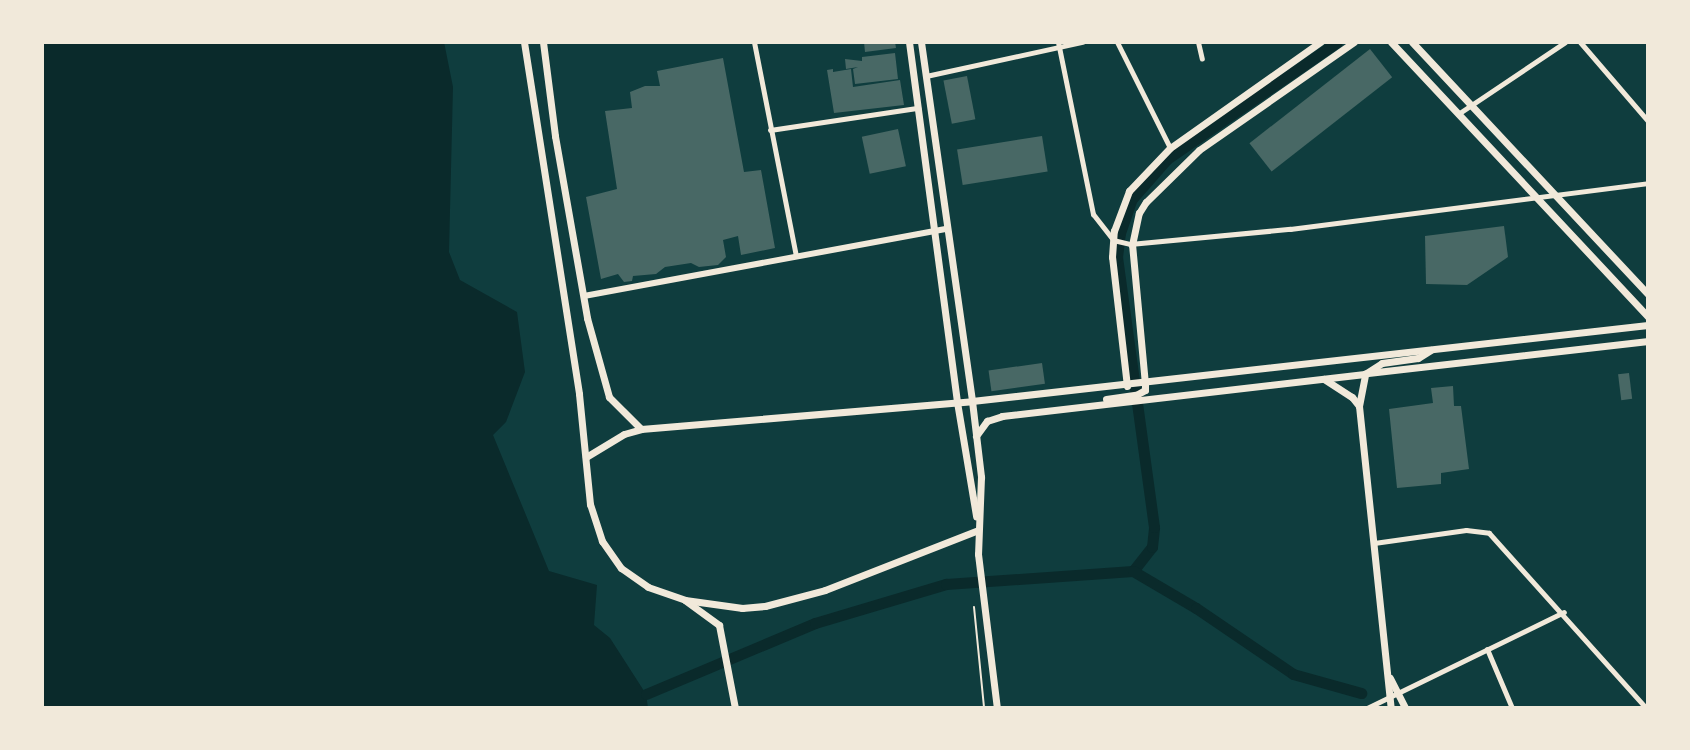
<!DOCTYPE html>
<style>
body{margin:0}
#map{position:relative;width:1690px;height:750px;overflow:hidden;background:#0f3d3e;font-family:Rubik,sans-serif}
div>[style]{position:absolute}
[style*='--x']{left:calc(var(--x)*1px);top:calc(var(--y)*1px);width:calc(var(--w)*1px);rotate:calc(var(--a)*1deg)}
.water>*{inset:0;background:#0a2a2b}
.canal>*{height:11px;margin:-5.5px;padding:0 5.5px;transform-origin:5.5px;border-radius:5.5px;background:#0a2a2b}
.building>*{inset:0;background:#486865;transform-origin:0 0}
.path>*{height:2px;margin:-1px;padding:0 1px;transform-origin:1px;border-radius:1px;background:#f1e9da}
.minor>*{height:5px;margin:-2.5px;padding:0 2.5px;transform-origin:2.5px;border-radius:2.5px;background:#f1e9da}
.tertiary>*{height:6px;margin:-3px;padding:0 3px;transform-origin:3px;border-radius:3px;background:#f1e9da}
.secondary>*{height:7px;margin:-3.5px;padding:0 3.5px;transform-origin:3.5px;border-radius:3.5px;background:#f1e9da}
.primary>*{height:7px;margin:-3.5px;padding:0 3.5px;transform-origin:3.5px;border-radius:3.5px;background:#f1e9da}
span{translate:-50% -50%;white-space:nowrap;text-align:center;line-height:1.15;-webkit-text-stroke:6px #f1e9da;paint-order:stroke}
.frame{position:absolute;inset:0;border:44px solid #f1e9da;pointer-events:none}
</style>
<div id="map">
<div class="water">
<i style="clip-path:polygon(42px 42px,444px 42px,453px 87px,449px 252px,460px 280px,517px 312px,525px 372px,506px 422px,493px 435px,549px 571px,597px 585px,594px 625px,610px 638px,646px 694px,648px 708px,42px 708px)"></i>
</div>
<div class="canal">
<i style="--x:1133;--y:571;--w:31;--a:-52"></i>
<i style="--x:1152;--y:547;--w:20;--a:-84"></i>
<i style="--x:1154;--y:527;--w:273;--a:-97.8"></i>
<i style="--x:1117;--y:257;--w:24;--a:-83"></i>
<i style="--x:1120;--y:233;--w:36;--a:-71"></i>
<i style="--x:1132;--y:199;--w:53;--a:-48.8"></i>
<i style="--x:1167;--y:159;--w:206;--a:-34.5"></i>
<i style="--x:646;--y:694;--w:183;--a:-22.8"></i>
<i style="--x:815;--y:623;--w:137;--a:-16.6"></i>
<i style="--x:946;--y:584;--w:187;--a:-4"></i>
<i style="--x:1133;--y:571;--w:73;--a:30.4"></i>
<i style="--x:1196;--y:608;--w:117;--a:34.2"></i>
<i style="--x:1293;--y:674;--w:71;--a:15.6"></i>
</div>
<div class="building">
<i style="clip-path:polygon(864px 42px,895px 42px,896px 48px,865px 52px)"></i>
<i style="left:1370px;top:49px;width:36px;height:153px;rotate:52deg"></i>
<i style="clip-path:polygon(895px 53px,898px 79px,855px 84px,853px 69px,858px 67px,846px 69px,845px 59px,862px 61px,862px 57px)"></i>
<i style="clip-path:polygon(723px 58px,744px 172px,761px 170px,775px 248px,741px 255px,738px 236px,723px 240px,726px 257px,718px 265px,699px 267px,691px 263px,665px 267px,656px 274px,633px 276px,632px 281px,624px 282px,618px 274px,601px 279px,586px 197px,617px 189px,605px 111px,632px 108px,630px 92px,645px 86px,660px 86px,657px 71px)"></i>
<i style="clip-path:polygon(833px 69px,833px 72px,851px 69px,853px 87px,900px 80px,904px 105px,834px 113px,827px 70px)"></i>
<i style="left:967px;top:76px;width:44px;height:24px;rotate:79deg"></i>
<i style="left:898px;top:129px;width:38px;height:37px;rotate:78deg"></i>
<i style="left:1042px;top:136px;width:36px;height:86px;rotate:81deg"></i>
<i style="clip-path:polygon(1504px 226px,1508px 257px,1467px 285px,1426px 284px,1425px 236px)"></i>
<i style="left:1042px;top:363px;width:21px;height:54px;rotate:82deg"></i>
<i style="left:1629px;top:373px;width:26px;height:11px;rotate:83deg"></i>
<i style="clip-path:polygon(1453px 386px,1454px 406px,1461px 406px,1469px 469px,1441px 473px,1441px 484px,1397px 488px,1389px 409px,1433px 403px,1431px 388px)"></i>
</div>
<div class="path">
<i style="--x:974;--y:607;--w:101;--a:84.3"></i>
</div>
<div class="minor">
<i style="--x:754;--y:42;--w:218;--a:78.9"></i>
<i style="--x:1058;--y:42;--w:176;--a:78.5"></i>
<i style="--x:1093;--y:214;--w:33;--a:52"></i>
<i style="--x:1113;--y:240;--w:17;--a:13"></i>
<i style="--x:1130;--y:244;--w:161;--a:-5.4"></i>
<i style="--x:1290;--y:229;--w:361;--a:-7.3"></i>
<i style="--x:1117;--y:42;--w:119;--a:63.4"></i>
<i style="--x:1198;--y:42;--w:17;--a:77"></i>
<i style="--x:1580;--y:42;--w:104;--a:49.3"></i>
<i style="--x:926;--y:76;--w:160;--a:-12.3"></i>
<i style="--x:1458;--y:114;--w:129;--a:-33.9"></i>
<i style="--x:770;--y:130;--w:150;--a:-8.5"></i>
<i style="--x:1374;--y:543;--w:93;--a:-8"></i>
<i style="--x:1466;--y:530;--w:23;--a:7"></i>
<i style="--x:1489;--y:533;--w:235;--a:48.1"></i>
<i style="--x:1487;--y:649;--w:64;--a:67"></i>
<i style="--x:1367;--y:708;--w:219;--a:-26"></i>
</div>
<div class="tertiary">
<i style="--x:584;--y:296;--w:369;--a:-10.5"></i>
</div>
<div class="secondary">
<i style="--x:909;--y:42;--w:363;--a:82.4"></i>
<i style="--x:921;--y:42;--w:363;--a:81.9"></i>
<i style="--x:972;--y:401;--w:680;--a:-6.41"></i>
<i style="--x:1391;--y:42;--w:376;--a:46.9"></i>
<i style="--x:1412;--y:42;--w:345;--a:46.9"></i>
<i style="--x:1368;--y:373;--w:282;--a:-6.5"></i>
<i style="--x:1145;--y:384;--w:140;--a:-95.3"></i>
<i style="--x:1132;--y:245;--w:33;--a:-78"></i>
<i style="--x:1139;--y:213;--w:13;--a:-58"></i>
<i style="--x:1146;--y:202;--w:74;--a:-44.5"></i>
<i style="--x:1199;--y:150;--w:189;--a:-34.9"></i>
<i style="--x:1127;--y:386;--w:130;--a:-96.6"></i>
<i style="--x:1112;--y:257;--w:26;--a:-86"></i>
<i style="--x:1114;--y:231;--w:43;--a:-69.4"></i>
<i style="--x:1129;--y:191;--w:59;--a:-46.4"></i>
<i style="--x:1170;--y:148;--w:184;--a:-35.2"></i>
<i style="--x:686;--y:601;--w:41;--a:36"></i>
<i style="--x:719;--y:625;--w:85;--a:79.1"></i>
</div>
<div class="primary">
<i style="--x:524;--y:42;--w:356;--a:81.1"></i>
<i style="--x:579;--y:394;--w:111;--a:84.3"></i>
<i style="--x:590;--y:504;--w:39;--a:72"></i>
<i style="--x:602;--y:541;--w:33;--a:55"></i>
<i style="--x:621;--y:568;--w:33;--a:35"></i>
<i style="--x:648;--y:587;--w:39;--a:19"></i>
<i style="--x:685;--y:600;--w:58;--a:8"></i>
<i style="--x:742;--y:608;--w:23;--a:-5"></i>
<i style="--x:765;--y:606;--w:62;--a:-14.9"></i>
<i style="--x:825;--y:590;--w:164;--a:-21.4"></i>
<i style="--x:543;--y:42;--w:95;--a:82.7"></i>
<i style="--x:555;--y:136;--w:185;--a:80"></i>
<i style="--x:587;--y:318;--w:82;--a:74.4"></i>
<i style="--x:609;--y:397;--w:45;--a:45"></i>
<i style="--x:1365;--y:374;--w:20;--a:-33"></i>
<i style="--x:1382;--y:363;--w:36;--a:-8"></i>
<i style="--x:1418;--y:358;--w:15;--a:-32"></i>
<i style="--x:1324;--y:379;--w:33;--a:33"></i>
<i style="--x:1352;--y:397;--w:11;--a:52"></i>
<i style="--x:1359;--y:406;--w:304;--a:84"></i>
<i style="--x:1106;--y:399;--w:30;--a:-8"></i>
<i style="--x:1136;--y:395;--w:10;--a:-29"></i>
<i style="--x:1145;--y:390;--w:6;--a:-90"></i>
<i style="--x:957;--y:402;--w:116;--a:80.5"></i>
<i style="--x:1359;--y:406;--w:33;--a:-79"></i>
<i style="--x:976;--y:436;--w:19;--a:-54"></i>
<i style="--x:987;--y:421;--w:16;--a:-18"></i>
<i style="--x:1002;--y:416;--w:365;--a:-6.6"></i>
<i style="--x:586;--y:457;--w:44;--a:-31.2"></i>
<i style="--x:624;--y:434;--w:18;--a:-16"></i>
<i style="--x:641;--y:429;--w:332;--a:-4.8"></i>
<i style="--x:972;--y:401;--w:77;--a:83.2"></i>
<i style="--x:981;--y:477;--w:77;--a:92.2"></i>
<i style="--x:978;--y:554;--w:155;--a:83"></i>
<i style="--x:1390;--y:678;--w:34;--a:63"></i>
</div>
<div class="frame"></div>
</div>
